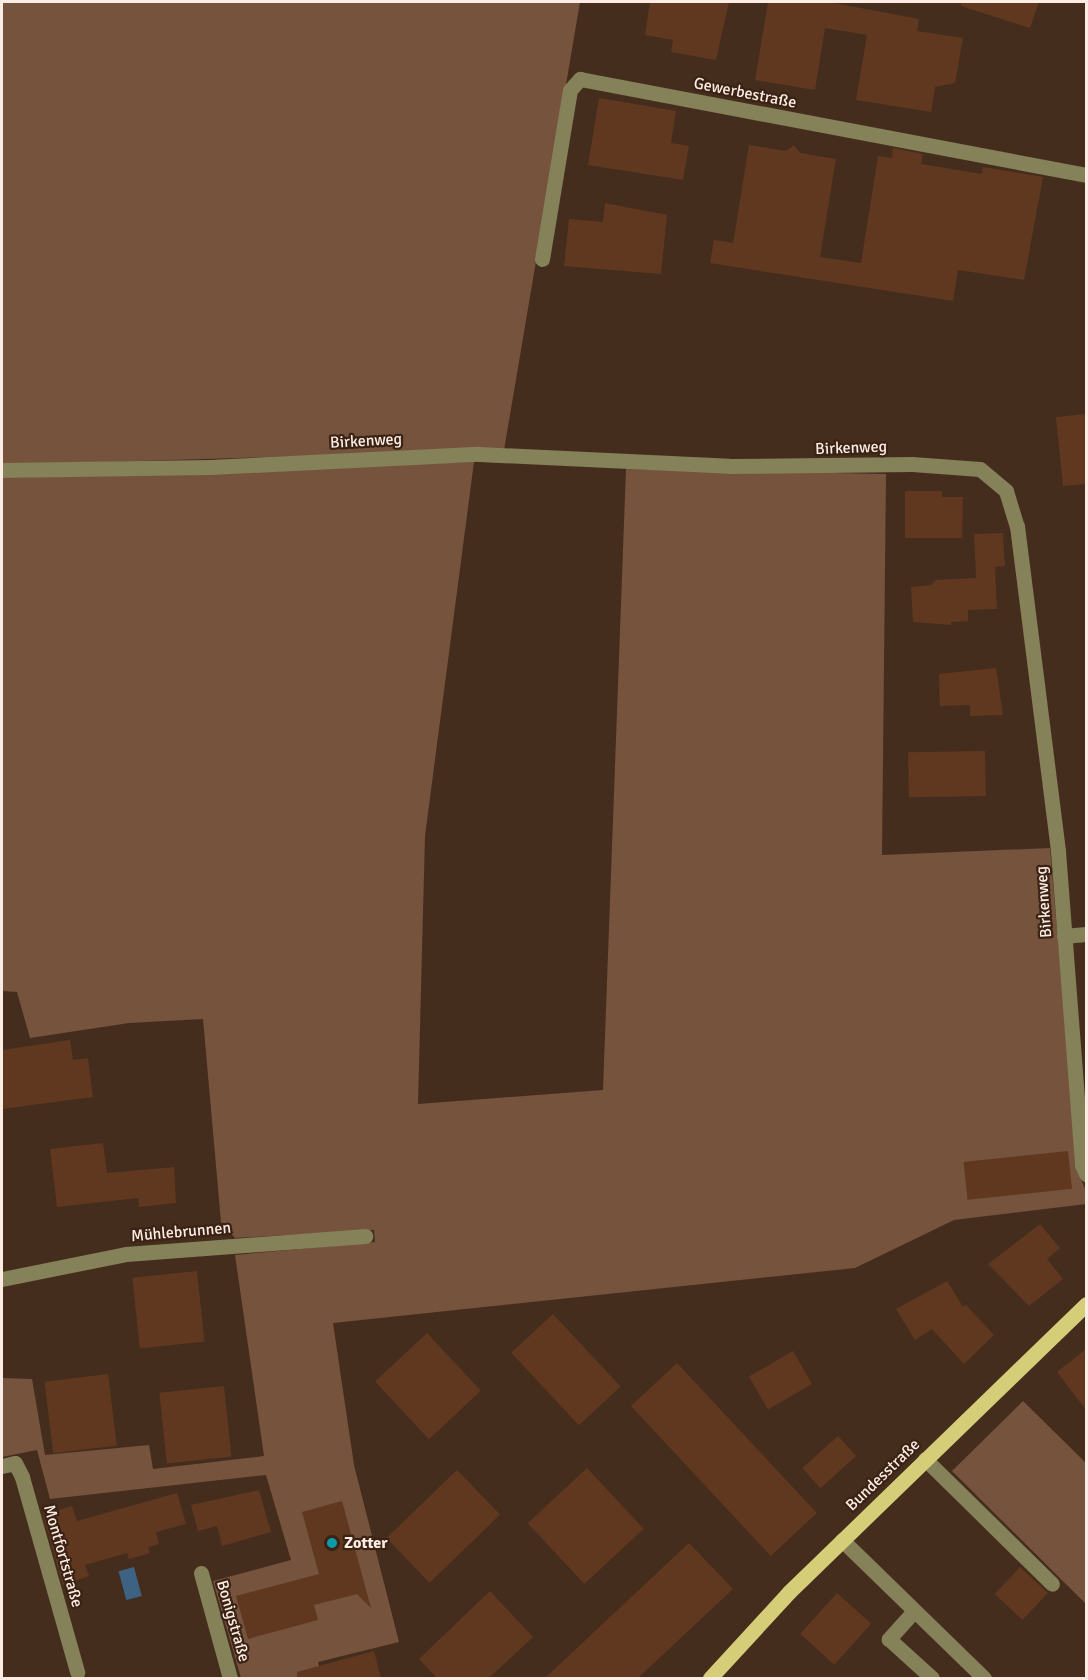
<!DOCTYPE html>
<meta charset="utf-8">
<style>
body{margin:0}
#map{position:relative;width:1088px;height:1680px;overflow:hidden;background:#452d1e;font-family:Signika,sans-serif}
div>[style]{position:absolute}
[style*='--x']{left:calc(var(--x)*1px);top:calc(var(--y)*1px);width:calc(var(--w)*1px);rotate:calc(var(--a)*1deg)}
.green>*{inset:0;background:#76533d}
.water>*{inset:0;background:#3e6282;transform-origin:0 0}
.building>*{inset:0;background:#5f381f;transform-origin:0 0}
.minor>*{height:15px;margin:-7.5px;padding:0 7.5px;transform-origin:7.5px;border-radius:7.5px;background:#858159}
.major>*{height:15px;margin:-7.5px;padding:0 7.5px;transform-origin:7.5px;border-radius:7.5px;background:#d6cd78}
.dots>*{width:16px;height:16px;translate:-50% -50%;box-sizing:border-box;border:3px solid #3a2314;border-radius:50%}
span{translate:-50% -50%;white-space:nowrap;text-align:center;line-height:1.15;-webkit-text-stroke:4.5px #3a2314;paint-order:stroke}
.street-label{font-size:16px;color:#fdece3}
.poi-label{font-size:16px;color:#fdece3;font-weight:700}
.left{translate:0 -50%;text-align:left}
.frame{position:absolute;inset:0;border:3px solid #fdece3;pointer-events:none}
</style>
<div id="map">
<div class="green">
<i style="clip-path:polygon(2px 2px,580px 2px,504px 450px,2px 465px)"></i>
<i style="clip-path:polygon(474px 462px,425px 836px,418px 1104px,603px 1090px,626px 469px,886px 474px,882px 855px,1050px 848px,1078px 1173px,1086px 1191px,1086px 1204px,954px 1220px,855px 1268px,333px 1323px,354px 1465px,399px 1642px,318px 1662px,322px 1678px,241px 1678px,213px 1581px,291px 1560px,266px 1475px,50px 1499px,37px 1450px,2px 1457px,2px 1378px,32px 1379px,45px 1455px,149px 1445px,153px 1469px,264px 1456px,235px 1255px,375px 1242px,374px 1230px,235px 1238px,221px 1222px,203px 1019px,129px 1023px,30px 1038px,17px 992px,2px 991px,2px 478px)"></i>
<i style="clip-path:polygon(1023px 1401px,1086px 1463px,1086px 1604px,952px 1471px)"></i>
</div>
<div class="water">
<i style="left:134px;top:1567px;width:30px;height:16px;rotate:75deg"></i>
</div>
<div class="building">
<i style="clip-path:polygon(650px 2px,729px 2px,716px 60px,671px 52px,673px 40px,645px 35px)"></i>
<i style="clip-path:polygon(768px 2px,829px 2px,919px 19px,917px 31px,963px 38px,955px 83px,935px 87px,931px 112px,856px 100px,867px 35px,825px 28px,815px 90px,755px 80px)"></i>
<i style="clip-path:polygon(961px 2px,1039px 2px,1030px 28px,961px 6px)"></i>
<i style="clip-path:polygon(599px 98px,676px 111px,671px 143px,689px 146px,683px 180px,588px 165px)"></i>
<i style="clip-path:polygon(749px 145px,786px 151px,794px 145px,800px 153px,836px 159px,820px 257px,861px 263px,878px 156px,892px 158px,893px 148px,923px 154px,921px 164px,982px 174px,983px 167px,1043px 177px,1024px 280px,958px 270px,953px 301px,710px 263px,714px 240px,733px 243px)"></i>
<i style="clip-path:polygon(605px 203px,667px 215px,661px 274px,564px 266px,569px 219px,603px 222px)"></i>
<i style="clip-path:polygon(1086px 414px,1086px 484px,1063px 486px,1056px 417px)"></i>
<i style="clip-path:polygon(905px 491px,942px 491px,942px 497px,963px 497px,962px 538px,905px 538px)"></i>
<i style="clip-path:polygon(1003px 533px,1005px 566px,995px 567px,997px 609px,968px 610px,968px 621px,951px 622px,951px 625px,913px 622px,911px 587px,931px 585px,936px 580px,976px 578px,974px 534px)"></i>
<i style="clip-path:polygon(996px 668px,1003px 715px,970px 716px,970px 705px,940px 706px,939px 674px)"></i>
<i style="left:985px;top:751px;width:45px;height:77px;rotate:89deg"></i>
<i style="clip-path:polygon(70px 1040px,73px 1060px,88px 1058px,93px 1097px,2px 1109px,2px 1050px)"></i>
<i style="clip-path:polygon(103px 1143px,107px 1173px,174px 1167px,176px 1203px,139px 1207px,138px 1198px,57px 1207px,50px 1149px)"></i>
<i style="left:1068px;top:1151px;width:38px;height:105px;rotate:84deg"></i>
<i style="clip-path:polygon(1040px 1224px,1060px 1248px,1047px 1259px,1063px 1279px,1029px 1306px,988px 1264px)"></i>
<i style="left:197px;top:1271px;width:71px;height:65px;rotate:84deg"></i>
<i style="clip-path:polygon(947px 1281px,963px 1307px,966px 1305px,994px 1335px,964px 1364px,932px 1329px,915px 1340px,896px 1309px)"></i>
<i style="left:553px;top:1314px;width:99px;height:57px;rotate:47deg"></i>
<i style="left:427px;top:1333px;width:79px;height:71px;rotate:47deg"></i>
<i style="clip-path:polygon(1086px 1349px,1086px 1410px,1057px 1372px)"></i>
<i style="left:793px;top:1351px;width:38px;height:51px;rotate:60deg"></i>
<i style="left:677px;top:1363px;width:205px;height:63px;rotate:47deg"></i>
<i style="left:108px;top:1374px;width:72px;height:64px;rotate:83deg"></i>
<i style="left:224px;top:1386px;width:71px;height:65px;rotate:84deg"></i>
<i style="left:838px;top:1436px;width:27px;height:48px;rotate:48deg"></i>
<i style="left:587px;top:1468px;width:83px;height:81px;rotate:47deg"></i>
<i style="left:457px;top:1470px;width:62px;height:98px;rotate:46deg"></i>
<i style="clip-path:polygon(259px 1490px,271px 1532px,222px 1546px,217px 1526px,198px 1531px,191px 1505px)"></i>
<i style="clip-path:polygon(177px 1493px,186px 1524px,156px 1532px,159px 1544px,148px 1547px,150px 1553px,129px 1559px,127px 1553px,85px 1565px,89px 1576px,63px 1585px,43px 1515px,72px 1506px,77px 1521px)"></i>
<i style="clip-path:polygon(342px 1501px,371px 1608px,357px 1594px,314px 1605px,318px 1620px,248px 1639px,236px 1596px,319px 1574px,302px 1512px)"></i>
<i style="clip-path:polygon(689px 1543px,733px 1589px,638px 1678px,545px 1678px)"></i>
<i style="left:1020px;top:1567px;width:38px;height:37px;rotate:43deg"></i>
<i style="clip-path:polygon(490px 1591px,533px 1637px,489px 1678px,437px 1678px,419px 1659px)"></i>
<i style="left:837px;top:1593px;width:46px;height:55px;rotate:42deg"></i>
<i style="clip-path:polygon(374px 1651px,381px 1678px,297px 1678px,297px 1672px)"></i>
</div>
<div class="minor">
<i style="--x:542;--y:259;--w:171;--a:-80.6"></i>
<i style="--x:570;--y:90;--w:15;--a:-48"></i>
<i style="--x:580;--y:79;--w:515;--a:10.74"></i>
<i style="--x:2;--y:470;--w:208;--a:-0.8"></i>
<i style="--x:210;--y:467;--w:269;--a:-2.8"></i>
<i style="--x:479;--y:454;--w:250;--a:2.7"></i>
<i style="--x:729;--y:466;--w:183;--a:-0.6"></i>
<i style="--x:912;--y:464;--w:68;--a:4.2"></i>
<i style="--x:980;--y:469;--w:34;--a:40"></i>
<i style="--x:1006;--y:491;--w:37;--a:73"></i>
<i style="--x:1017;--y:526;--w:328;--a:82.8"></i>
<i style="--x:1058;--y:851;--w:315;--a:85.6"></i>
<i style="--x:1082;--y:1165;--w:10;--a:66"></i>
<i style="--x:1064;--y:936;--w:22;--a:-5"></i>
<i style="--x:2;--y:1279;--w:126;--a:-11.4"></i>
<i style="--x:126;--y:1254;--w:240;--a:-4.3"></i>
<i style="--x:925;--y:1459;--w:178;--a:44.5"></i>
<i style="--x:2;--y:1466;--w:13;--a:-13"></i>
<i style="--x:15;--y:1463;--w:16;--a:63"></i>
<i style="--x:22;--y:1477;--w:203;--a:74.2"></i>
<i style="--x:842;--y:1540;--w:198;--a:44.2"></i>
<i style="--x:201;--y:1573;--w:109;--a:74.6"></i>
<i style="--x:914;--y:1611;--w:38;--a:132"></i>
<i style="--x:889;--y:1639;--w:58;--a:42.2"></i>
</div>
<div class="major">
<i style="--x:710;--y:1678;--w:117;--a:-47.4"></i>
<i style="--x:789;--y:1592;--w:414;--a:-44.1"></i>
</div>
<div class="dots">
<i style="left:332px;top:1543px;background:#0f9aa8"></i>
</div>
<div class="street-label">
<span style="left:745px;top:93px;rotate:11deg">Gewerbestraße</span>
<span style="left:366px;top:441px;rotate:-3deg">Birkenweg</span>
<span style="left:851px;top:448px;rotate:-2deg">Birkenweg</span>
<span style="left:1044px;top:902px;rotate:-94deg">Birkenweg</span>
<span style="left:181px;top:1232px;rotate:-5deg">Mühlebrunnen</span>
<span style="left:883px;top:1475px;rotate:-44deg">Bundesstraße</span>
<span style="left:63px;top:1556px;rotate:74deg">Montfortstraße</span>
<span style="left:233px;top:1621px;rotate:74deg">Bonigstraße</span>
</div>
<div class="poi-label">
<span class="left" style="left:344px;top:1543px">Zotter</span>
</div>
<div class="frame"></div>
</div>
